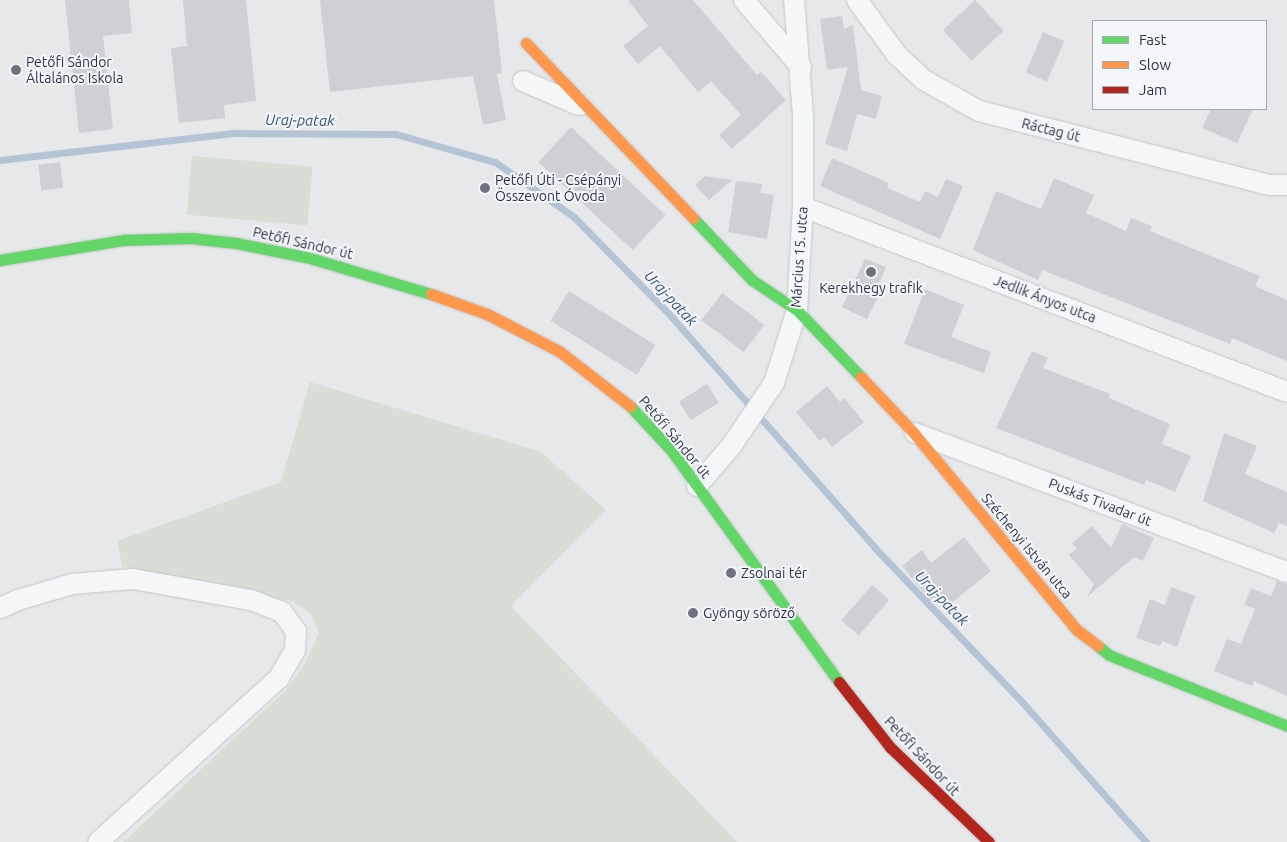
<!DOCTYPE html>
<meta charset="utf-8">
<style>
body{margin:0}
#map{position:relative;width:1287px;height:842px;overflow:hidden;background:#e6e8ea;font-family:Ubuntu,sans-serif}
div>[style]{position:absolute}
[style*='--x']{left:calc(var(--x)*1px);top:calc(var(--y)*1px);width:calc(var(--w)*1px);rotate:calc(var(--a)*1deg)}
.green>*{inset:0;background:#d6ded6;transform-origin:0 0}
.stream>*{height:7px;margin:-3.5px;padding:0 3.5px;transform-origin:3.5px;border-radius:3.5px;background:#b4c4d5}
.building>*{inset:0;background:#ced0d3;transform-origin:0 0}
.roads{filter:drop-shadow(0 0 1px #c4c6c8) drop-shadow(0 0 1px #c4c6c8)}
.street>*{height:20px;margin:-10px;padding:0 10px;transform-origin:10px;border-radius:10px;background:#f5f6f7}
.fast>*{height:11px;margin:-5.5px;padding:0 5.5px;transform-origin:5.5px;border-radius:5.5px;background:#63d668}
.slow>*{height:11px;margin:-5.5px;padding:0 5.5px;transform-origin:5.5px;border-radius:5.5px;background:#ff974d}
.jam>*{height:11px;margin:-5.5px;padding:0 5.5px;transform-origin:5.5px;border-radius:5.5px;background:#b3261e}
.dots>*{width:14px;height:14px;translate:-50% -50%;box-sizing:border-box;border:2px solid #f4f6f9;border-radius:50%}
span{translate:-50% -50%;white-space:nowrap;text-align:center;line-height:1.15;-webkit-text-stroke:4px #f4f6f9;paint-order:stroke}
.poi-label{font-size:14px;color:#2b3445}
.left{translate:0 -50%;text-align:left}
.street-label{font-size:14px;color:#2b3445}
.water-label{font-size:15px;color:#34527a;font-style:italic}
.legend{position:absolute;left:1092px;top:20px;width:175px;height:90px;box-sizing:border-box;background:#f4f6f9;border:1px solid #a4a8b1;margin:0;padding:6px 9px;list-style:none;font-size:15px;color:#2b3445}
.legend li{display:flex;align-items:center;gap:10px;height:25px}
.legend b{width:25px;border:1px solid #a4a8b1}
</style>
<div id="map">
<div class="green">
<i style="left:192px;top:156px;width:121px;height:59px;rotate:5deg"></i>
<i style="clip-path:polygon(310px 382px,541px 452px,606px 510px,511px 606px,737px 842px,123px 842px,286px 690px,304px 665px,319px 633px,311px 614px,293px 602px,122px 566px,117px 541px,281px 482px)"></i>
</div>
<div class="stream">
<i style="--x:0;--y:160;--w:237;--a:-6.6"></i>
<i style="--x:235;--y:133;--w:161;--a:0.4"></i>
<i style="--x:396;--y:134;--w:103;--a:15.8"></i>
<i style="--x:495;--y:162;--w:96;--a:34.8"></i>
<i style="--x:574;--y:217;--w:136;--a:45.6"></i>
<i style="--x:669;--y:314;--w:312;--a:48.6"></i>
<i style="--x:875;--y:548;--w:214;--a:46.3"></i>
<i style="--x:1023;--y:703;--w:186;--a:48.5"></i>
</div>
<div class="building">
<i style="clip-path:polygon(65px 0,129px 0,132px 33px,103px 36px,113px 129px,79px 133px)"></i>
<i style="clip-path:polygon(183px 0,246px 0,256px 101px,224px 105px,225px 118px,179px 123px,171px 48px,187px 46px)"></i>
<i style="clip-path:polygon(320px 0,494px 0,502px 73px,497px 74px,506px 120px,483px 125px,473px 76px,330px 92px)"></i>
<i style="clip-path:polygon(628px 0,693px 0,757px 75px,761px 72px,786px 100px,732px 149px,719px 135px,741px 115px,711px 81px,698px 92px,660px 46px,638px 64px,623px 46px,648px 26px)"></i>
<i style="left:975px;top:0;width:42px;height:44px;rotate:47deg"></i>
<i style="clip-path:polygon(842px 16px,844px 29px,853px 25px,861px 90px,882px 96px,876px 119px,857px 114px,847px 151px,825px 144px,848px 67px,827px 70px,820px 19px)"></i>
<i style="left:1043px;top:32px;width:23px;height:44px;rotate:23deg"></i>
<i style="clip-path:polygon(1211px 109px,1253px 109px,1237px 143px,1202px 128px)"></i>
<i style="left:571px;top:127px;width:129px;height:48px;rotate:43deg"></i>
<i style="clip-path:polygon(832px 158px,889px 183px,887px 188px,920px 202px,925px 191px,938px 197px,946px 179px,963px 186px,940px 239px,820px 186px)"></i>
<i style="left:60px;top:162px;width:26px;height:22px;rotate:83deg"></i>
<i style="clip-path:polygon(705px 176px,732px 180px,709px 200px,695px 185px)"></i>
<i style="clip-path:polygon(1054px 178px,1094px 195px,1086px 213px,1126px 231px,1131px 218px,1152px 226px,1150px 231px,1260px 276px,1255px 286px,1287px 300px,1287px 361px,1232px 338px,1230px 344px,1042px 270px,1038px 280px,973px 250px,996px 191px,1041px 209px)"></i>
<i style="clip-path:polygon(736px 181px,762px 184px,760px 193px,774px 195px,767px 239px,728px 232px)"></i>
<i style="clip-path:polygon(865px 259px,886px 267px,874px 295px,878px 297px,867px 319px,842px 307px)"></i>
<i style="clip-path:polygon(925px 289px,964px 305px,951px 337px,991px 352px,984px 373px,904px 344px)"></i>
<i style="left:569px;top:291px;width:102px;height:35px;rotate:32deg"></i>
<i style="left:722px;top:293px;width:53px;height:34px;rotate:37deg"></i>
<i style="clip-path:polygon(1032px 351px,1048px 358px,1043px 368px,1110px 394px,1109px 398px,1170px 424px,1162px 444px,1191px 456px,1175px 492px,1146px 480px,1144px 485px,996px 428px)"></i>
<i style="left:707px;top:384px;width:22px;height:33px;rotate:58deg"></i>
<i style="clip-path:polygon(827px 386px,840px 402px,844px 398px,864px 422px,832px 447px,824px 437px,820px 441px,796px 412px)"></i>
<i style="clip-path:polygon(1224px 433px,1257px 446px,1245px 474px,1287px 492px,1287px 526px,1279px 523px,1274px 533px,1203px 501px)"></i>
<i style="clip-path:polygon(1122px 524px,1154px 538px,1143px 561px,1134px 557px,1087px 597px,1094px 584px,1069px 555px,1077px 549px,1072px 543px,1092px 526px,1111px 548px)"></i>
<i style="clip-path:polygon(964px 537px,991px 571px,944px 609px,934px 597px,930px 600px,902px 566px,922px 550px,931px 563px)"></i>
<i style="clip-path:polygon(1277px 581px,1287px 584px,1287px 696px,1254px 681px,1252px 686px,1214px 671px,1227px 639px,1241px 644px,1255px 609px,1244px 605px,1251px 588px,1271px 596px)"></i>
<i style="left:872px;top:585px;width:23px;height:47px;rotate:41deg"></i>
<i style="clip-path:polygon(1171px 587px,1195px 596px,1177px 647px,1162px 641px,1160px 646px,1136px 638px,1150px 599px,1165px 605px)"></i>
</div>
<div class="roads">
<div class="street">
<i style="--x:744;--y:0;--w:88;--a:49.6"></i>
<i style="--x:857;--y:0;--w:68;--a:54"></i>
<i style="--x:897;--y:55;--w:37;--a:43"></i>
<i style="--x:924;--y:80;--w:63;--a:29.4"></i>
<i style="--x:979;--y:111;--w:299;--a:14.3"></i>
<i style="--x:1269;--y:185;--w:18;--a:0"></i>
<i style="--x:523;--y:81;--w:61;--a:23.2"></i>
<i style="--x:803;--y:207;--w:518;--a:20.92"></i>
<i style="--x:915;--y:433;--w:397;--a:20.5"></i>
<i style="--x:697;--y:486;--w:54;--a:-49.5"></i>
<i style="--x:732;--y:445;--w:75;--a:-55.9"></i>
<i style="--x:774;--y:383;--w:77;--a:-72.5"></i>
<i style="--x:797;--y:310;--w:103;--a:-86.7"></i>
<i style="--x:803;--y:207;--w:91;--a:-90"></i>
<i style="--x:803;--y:116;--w:116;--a:-94.4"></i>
<i style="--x:0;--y:608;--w:20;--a:-24"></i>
<i style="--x:18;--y:600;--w:56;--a:-16.5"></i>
<i style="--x:72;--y:584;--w:61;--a:-4.7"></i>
<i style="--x:133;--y:579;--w:120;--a:10.1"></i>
<i style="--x:251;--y:600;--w:33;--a:21"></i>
<i style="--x:282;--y:612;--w:24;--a:54"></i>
<i style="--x:296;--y:631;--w:19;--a:93"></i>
<i style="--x:295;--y:650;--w:32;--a:120"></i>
<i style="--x:279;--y:678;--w:244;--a:137.8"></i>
</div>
<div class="fast">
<i style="--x:693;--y:218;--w:86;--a:46.4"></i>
<i style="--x:752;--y:280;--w:54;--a:33.7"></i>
<i style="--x:797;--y:310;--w:93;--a:46.3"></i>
<i style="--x:0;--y:260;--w:126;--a:-9.2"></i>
<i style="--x:124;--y:240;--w:67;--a:-1.7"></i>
<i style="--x:191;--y:238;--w:45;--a:6.3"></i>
<i style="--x:236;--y:243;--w:76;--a:11.5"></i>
<i style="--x:310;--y:258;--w:126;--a:16.6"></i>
<i style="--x:630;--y:406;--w:60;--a:47"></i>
<i style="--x:671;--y:450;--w:286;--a:54.1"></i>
<i style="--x:1098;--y:646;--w:14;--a:39"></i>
<i style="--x:1109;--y:655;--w:192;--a:21.7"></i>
</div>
<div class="slow">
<i style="--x:526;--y:43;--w:242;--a:46.3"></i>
<i style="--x:431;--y:294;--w:59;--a:19.7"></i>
<i style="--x:487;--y:314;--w:81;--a:27.2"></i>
<i style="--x:559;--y:351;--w:90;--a:37.8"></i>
<i style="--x:861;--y:377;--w:76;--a:46.6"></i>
<i style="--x:913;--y:432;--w:257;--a:50.4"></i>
<i style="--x:1077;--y:630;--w:26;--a:37"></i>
</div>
<div class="jam">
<i style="--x:839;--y:682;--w:83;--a:51.9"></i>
<i style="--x:890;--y:747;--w:137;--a:43.8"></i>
</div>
</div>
<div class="dots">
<i style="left:16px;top:70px;background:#6c737f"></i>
<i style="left:485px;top:188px;background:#6c737f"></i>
<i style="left:871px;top:272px;background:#6c737f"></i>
<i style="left:731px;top:573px;background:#6c737f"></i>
<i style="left:693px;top:613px;background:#6c737f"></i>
</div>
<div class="poi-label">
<span class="left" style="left:26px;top:70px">Petőfi Sándor<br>Általános Iskola</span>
<span class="left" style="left:495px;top:188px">Petőfi Úti - Csépányi<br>Összevont Óvoda</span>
<span style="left:871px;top:288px">Kerekhegy trafik</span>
<span class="left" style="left:741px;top:573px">Zsolnai tér</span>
<span class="left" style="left:703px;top:613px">Gyöngy söröző</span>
</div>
<div class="street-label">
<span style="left:1051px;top:130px;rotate:14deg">Ráctag út</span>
<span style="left:303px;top:243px;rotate:13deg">Petőfi Sándor út</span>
<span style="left:799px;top:257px;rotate:-86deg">Március 15. utca</span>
<span style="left:1045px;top:299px;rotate:21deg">Jedlik Ányos utca</span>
<span style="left:675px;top:437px;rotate:50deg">Petőfi Sándor út</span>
<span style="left:1100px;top:502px;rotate:21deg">Puskás Tivadar út</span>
<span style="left:1027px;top:546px;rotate:50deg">Széchenyi István utca</span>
<span style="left:922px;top:756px;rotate:47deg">Petőfi Sándor út</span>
</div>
<div class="water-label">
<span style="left:300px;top:120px;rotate:1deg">Uraj-patak</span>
<span style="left:671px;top:298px;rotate:47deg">Uraj-patak</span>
<span style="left:942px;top:598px;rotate:46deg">Uraj-patak</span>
</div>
<ul class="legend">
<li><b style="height:6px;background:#63d668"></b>Fast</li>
<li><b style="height:6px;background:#ff974d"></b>Slow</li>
<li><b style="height:6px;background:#b3261e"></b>Jam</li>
</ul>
</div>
